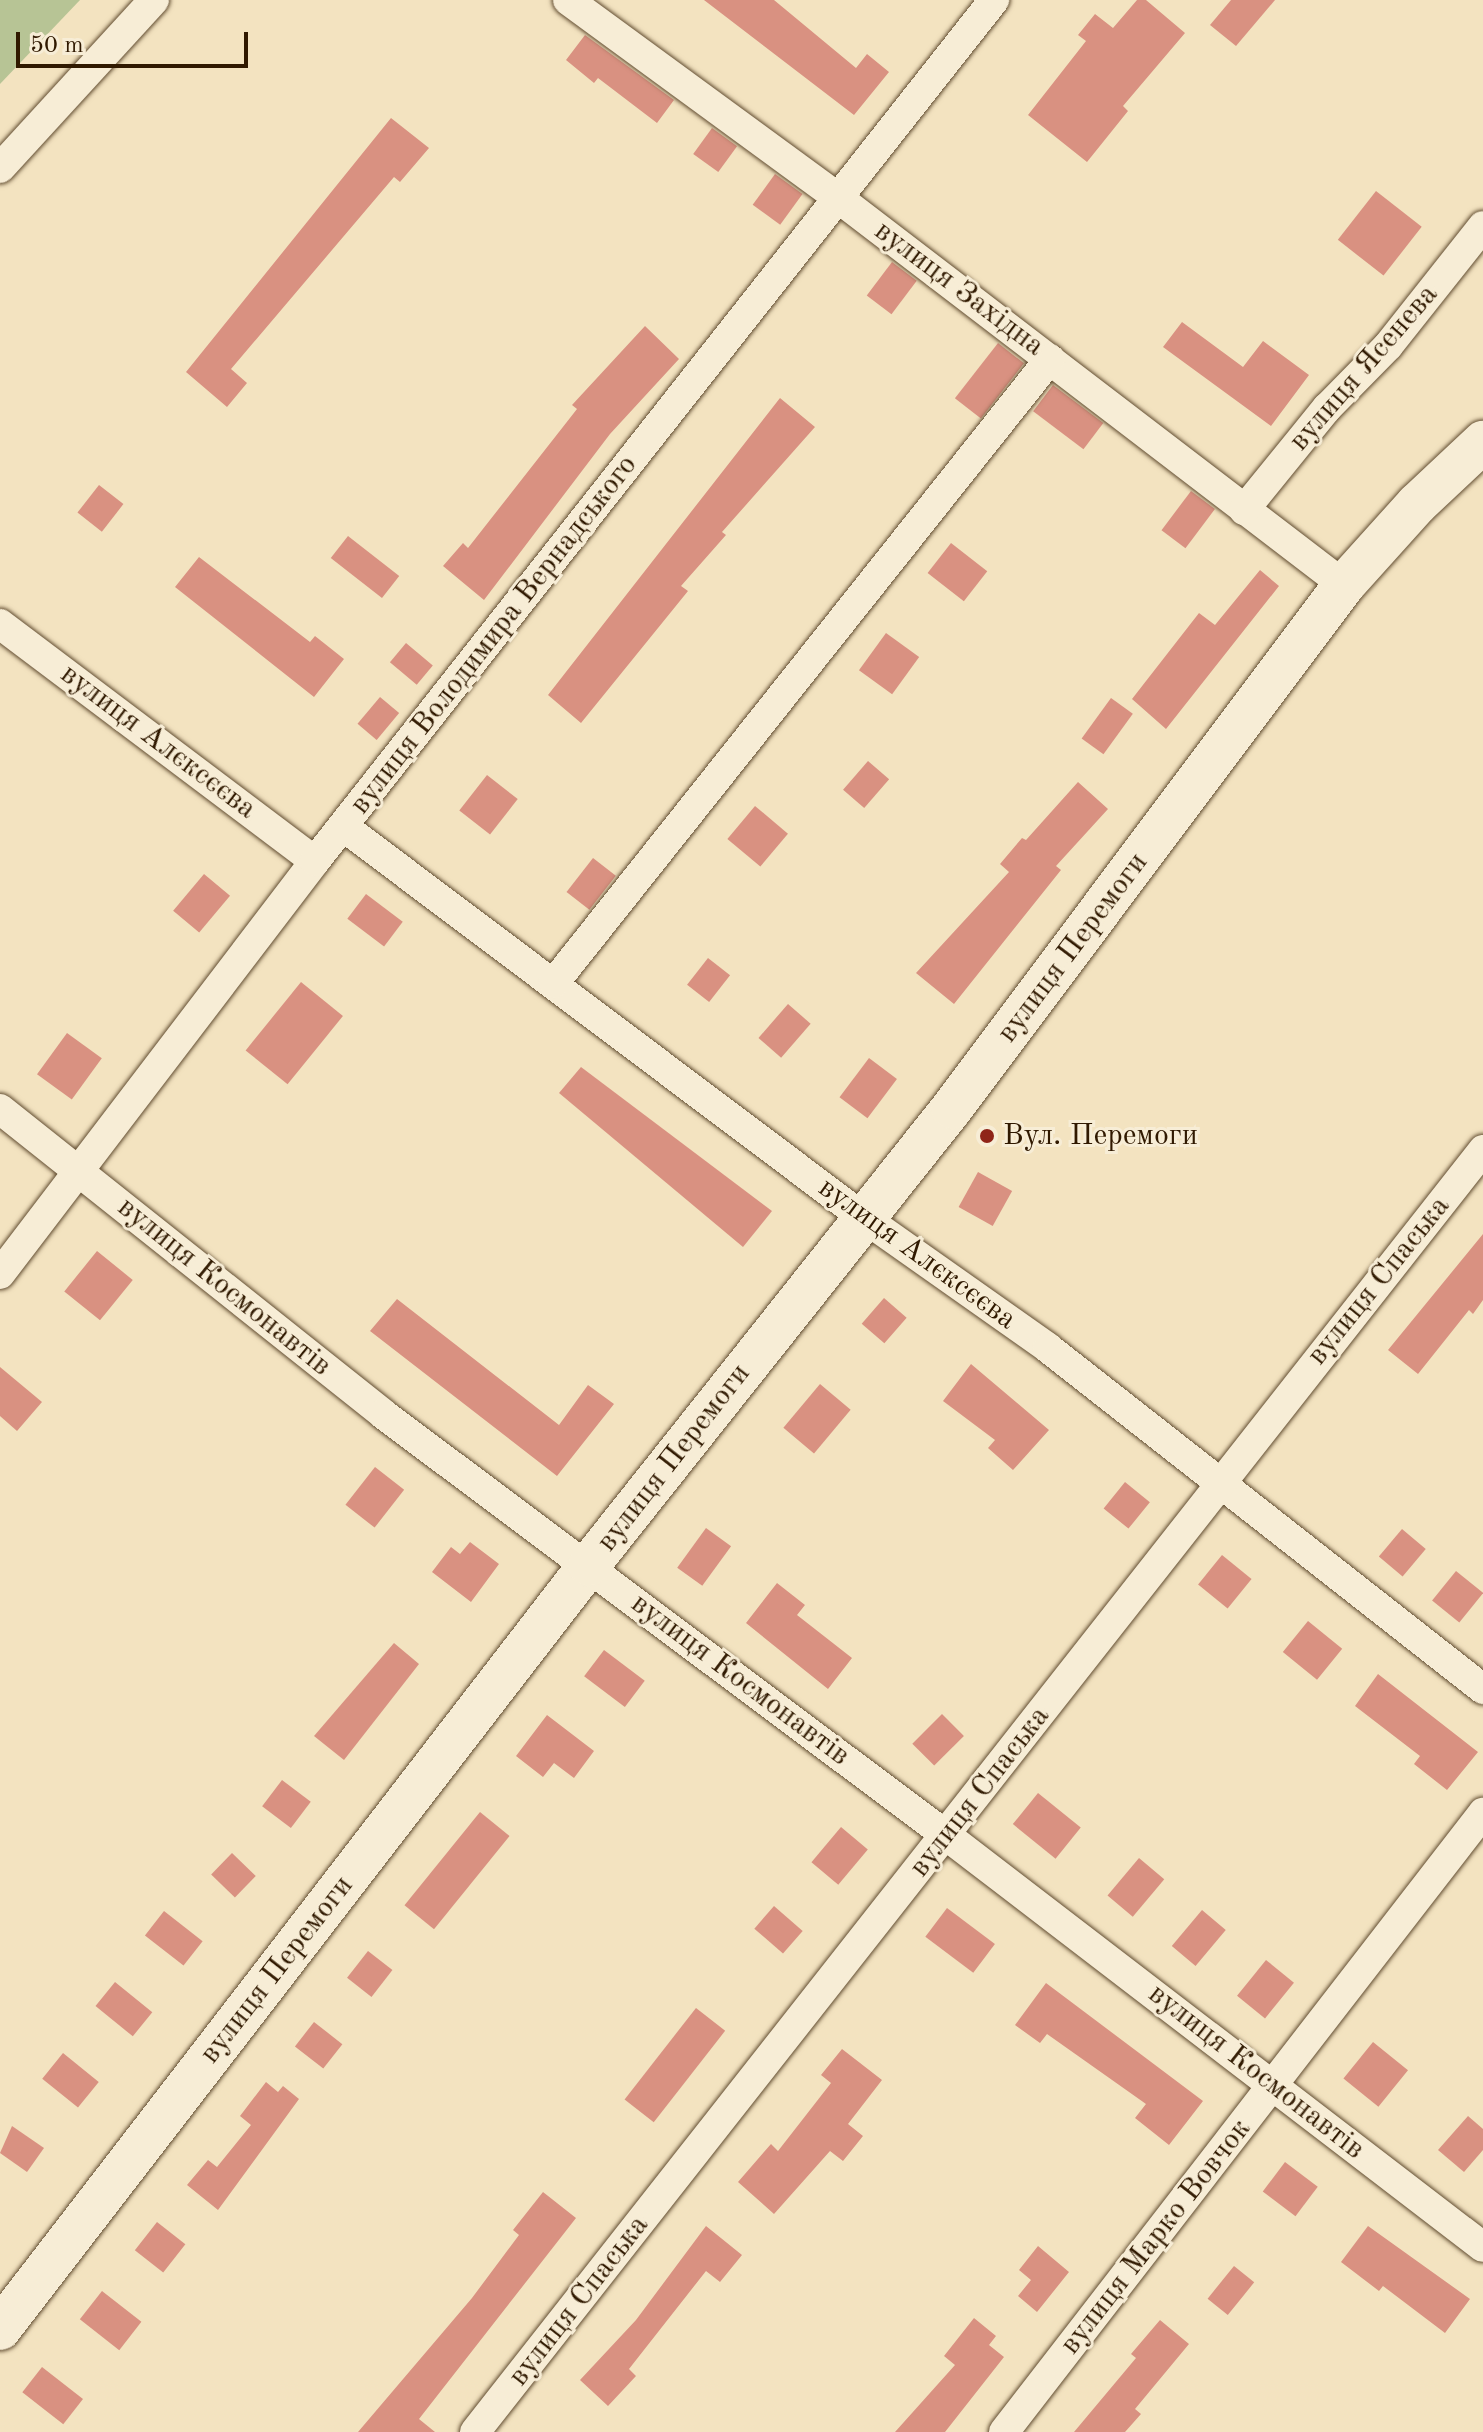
<!DOCTYPE html>
<meta charset="utf-8">
<style>
body{margin:0}
#map{position:relative;width:1483px;height:2432px;overflow:hidden;background:#f3e3c0;font-family:"Old Standard TT",serif}
div>[style]{position:absolute}
[style*='--x']{left:calc(var(--x)*1px);top:calc(var(--y)*1px);width:calc(var(--w)*1px);rotate:calc(var(--a)*1deg)}
.green>*{inset:0;background:#b7c495}
.building>*{inset:0;background:#d99181;transform-origin:0 0}
.roads{filter:drop-shadow(0 0 2px #614c30) drop-shadow(0 0 2px #614c30)}
.street>*{height:30px;margin:-15px;padding:0 15px;transform-origin:15px;border-radius:15px;background:#f7edd6}
.secondary>*{height:42px;margin:-21px;padding:0 21px;transform-origin:21px;border-radius:21px;background:#f7edd6}
.dots>*{width:22px;height:22px;translate:-50% -50%;box-sizing:border-box;border:4px solid #f7edd6;border-radius:50%}
span{translate:-50% -50%;white-space:nowrap;text-align:center;line-height:1.15;-webkit-text-stroke:6px #f7edd6;paint-order:stroke}
.street-label{font-size:30px;color:#301900}
.poi-label{font-size:30px;color:#301900}
.left{translate:0 -50%;text-align:left}
.scale{position:absolute;left:16px;top:32px;width:232px;height:36px;box-sizing:border-box;border:4px solid #301900;border-top:0;padding-left:10px;font-size:24px;line-height:28px;white-space:nowrap;color:#301900;-webkit-text-stroke:6px #f7edd6;paint-order:stroke}
</style>
<div id="map">
<div class="green">
<i style="clip-path:polygon(0 0,80px 0,0 84px)"></i>
</div>
<div class="building">
<i style="clip-path:polygon(704px 0,774px 0,856px 68px,867px 54px,889px 72px,854px 115px)"></i>
<i style="clip-path:polygon(1137px 0,1146px 0,1185px 33px,1123px 106px,1128px 111px,1087px 162px,1028px 115px,1086px 41px,1078px 35px,1095px 14px,1113px 28px)"></i>
<i style="clip-path:polygon(1231px 0,1275px 0,1236px 46px,1210px 25px)"></i>
<i style="clip-path:polygon(585px 35px,674px 100px,657px 123px,598px 78px,594px 83px,566px 60px)"></i>
<i style="clip-path:polygon(391px 118px,429px 148px,400px 182px,394px 177px,231px 369px,247px 383px,227px 407px,186px 372px)"></i>
<i style="left:712px;top:128px;width:31px;height:32px;rotate:36deg"></i>
<i style="left:775px;top:174px;width:34px;height:38px;rotate:36deg"></i>
<i style="left:1376px;top:191px;width:58px;height:62px;rotate:38deg"></i>
<i style="left:892px;top:262px;width:31px;height:42px;rotate:37deg"></i>
<i style="clip-path:polygon(1182px 322px,1243px 367px,1263px 341px,1309px 375px,1271px 426px,1163px 347px)"></i>
<i style="clip-path:polygon(645px 326px,679px 359px,610px 434px,484px 600px,443px 566px,463px 543px,468px 548px,577px 409px,572px 405px)"></i>
<i style="left:998px;top:343px;width:33px;height:70px;rotate:38deg"></i>
<i style="left:1053px;top:385px;width:63px;height:33px;rotate:37deg"></i>
<i style="clip-path:polygon(780px 398px,815px 427px,722px 532px,726px 535px,681px 586px,688px 591px,581px 723px,548px 695px)"></i>
<i style="left:99px;top:485px;width:31px;height:35px;rotate:38deg"></i>
<i style="left:1191px;top:491px;width:30px;height:49px;rotate:37deg"></i>
<i style="left:348px;top:536px;width:65px;height:28px;rotate:38deg"></i>
<i style="left:951px;top:543px;width:46px;height:38px;rotate:38deg"></i>
<i style="clip-path:polygon(199px 557px,310px 642px,315px 636px,344px 659px,314px 697px,175px 587px)"></i>
<i style="clip-path:polygon(1260px 570px,1279px 586px,1166px 729px,1132px 699px,1199px 613px,1215px 625px)"></i>
<i style="left:886px;top:633px;width:41px;height:46px;rotate:36deg"></i>
<i style="left:406px;top:643px;width:35px;height:25px;rotate:40deg"></i>
<i style="left:380px;top:697px;width:25px;height:35px;rotate:40deg"></i>
<i style="left:1111px;top:698px;width:27px;height:50px;rotate:36deg"></i>
<i style="left:868px;top:761px;width:28px;height:38px;rotate:41deg"></i>
<i style="left:487px;top:775px;width:39px;height:45px;rotate:38deg"></i>
<i style="clip-path:polygon(1078px 782px,1108px 809px,1056px 866px,1061px 870px,954px 1004px,916px 973px,1009px 872px,1000px 864px,1022px 838px,1026px 840px)"></i>
<i style="left:755px;top:806px;width:43px;height:43px;rotate:40deg"></i>
<i style="left:593px;top:858px;width:29px;height:43px;rotate:38deg"></i>
<i style="left:204px;top:874px;width:34px;height:48px;rotate:40deg"></i>
<i style="left:366px;top:894px;width:46px;height:31px;rotate:37deg"></i>
<i style="left:708px;top:958px;width:28px;height:34px;rotate:38deg"></i>
<i style="left:301px;top:982px;width:54px;height:88px;rotate:39deg"></i>
<i style="left:788px;top:1004px;width:30px;height:45px;rotate:41deg"></i>
<i style="left:67px;top:1033px;width:43px;height:51px;rotate:36deg"></i>
<i style="left:869px;top:1058px;width:35px;height:49px;rotate:37deg"></i>
<i style="clip-path:polygon(581px 1067px,772px 1211px,743px 1247px,559px 1093px)"></i>
<i style="left:978px;top:1172px;width:39px;height:40px;rotate:29deg"></i>
<i style="clip-path:polygon(1483px 1234px,1483px 1300px,1473px 1314px,1469px 1310px,1418px 1374px,1388px 1350px)"></i>
<i style="left:97px;top:1251px;width:46px;height:52px;rotate:39deg"></i>
<i style="left:884px;top:1298px;width:30px;height:34px;rotate:41deg"></i>
<i style="clip-path:polygon(397px 1299px,559px 1425px,588px 1385px,614px 1404px,557px 1476px,370px 1331px)"></i>
<i style="clip-path:polygon(971px 1364px,1049px 1430px,1013px 1470px,988px 1448px,995px 1440px,943px 1401px)"></i>
<i style="clip-path:polygon(0 1367px,42px 1402px,17px 1431px,0 1416px)"></i>
<i style="left:820px;top:1384px;width:40px;height:57px;rotate:40deg"></i>
<i style="left:375px;top:1467px;width:37px;height:48px;rotate:38deg"></i>
<i style="left:1125px;top:1482px;width:32px;height:34px;rotate:39deg"></i>
<i style="left:706px;top:1528px;width:31px;height:49px;rotate:36deg"></i>
<i style="left:1402px;top:1529px;width:31px;height:36px;rotate:40deg"></i>
<i style="clip-path:polygon(470px 1542px,499px 1564px,471px 1602px,432px 1572px,451px 1547px,460px 1554px)"></i>
<i style="left:1222px;top:1555px;width:38px;height:38px;rotate:39deg"></i>
<i style="left:1456px;top:1571px;width:35px;height:38px;rotate:39deg"></i>
<i style="clip-path:polygon(777px 1583px,805px 1605px,797px 1615px,852px 1658px,828px 1689px,746px 1623px)"></i>
<i style="left:1308px;top:1621px;width:44px;height:40px;rotate:39deg"></i>
<i style="clip-path:polygon(394px 1643px,419px 1664px,344px 1760px,314px 1736px)"></i>
<i style="left:604px;top:1650px;width:51px;height:33px;rotate:37deg"></i>
<i style="clip-path:polygon(1378px 1674px,1478px 1752px,1447px 1790px,1414px 1764px,1420px 1756px,1355px 1706px)"></i>
<i style="left:942px;top:1714px;width:31px;height:42px;rotate:45deg"></i>
<i style="clip-path:polygon(547px 1715px,594px 1751px,574px 1778px,554px 1763px,543px 1777px,516px 1756px)"></i>
<i style="left:282px;top:1780px;width:36px;height:33px;rotate:37deg"></i>
<i style="left:1038px;top:1793px;width:55px;height:40px;rotate:39deg"></i>
<i style="left:480px;top:1812px;width:38px;height:120px;rotate:39deg"></i>
<i style="left:841px;top:1827px;width:35px;height:46px;rotate:40deg"></i>
<i style="left:232px;top:1853px;width:33px;height:30px;rotate:44deg"></i>
<i style="left:1139px;top:1858px;width:33px;height:49px;rotate:40deg"></i>
<i style="left:774px;top:1906px;width:38px;height:30px;rotate:41deg"></i>
<i style="left:947px;top:1908px;width:60px;height:36px;rotate:37deg"></i>
<i style="left:1202px;top:1910px;width:31px;height:47px;rotate:40deg"></i>
<i style="left:164px;top:1911px;width:49px;height:31px;rotate:38deg"></i>
<i style="left:368px;top:1951px;width:31px;height:34px;rotate:38deg"></i>
<i style="left:1266px;top:1960px;width:36px;height:46px;rotate:39deg"></i>
<i style="left:115px;top:1982px;width:48px;height:31px;rotate:39deg"></i>
<i style="clip-path:polygon(1046px 1983px,1203px 2101px,1169px 2145px,1135px 2118px,1146px 2104px,1047px 2034px,1040px 2043px,1015px 2025px)"></i>
<i style="left:696px;top:2008px;width:37px;height:116px;rotate:38deg"></i>
<i style="left:314px;top:2022px;width:36px;height:31px;rotate:38deg"></i>
<i style="left:1373px;top:2042px;width:45px;height:47px;rotate:39deg"></i>
<i style="clip-path:polygon(842px 2049px,882px 2080px,848px 2124px,863px 2136px,843px 2161px,830px 2151px,774px 2214px,738px 2182px,771px 2144px,778px 2151px,831px 2083px,821px 2075px)"></i>
<i style="left:63px;top:2053px;width:46px;height:33px;rotate:39deg"></i>
<i style="clip-path:polygon(266px 2082px,278px 2092px,283px 2086px,299px 2099px,218px 2210px,187px 2185px,208px 2160px,217px 2167px,251px 2125px,240px 2116px)"></i>
<i style="clip-path:polygon(1468px 2116px,1483px 2129px,1483px 2150px,1464px 2172px,1438px 2150px)"></i>
<i style="clip-path:polygon(12px 2126px,44px 2148px,27px 2172px,0 2153px)"></i>
<i style="left:1285px;top:2162px;width:41px;height:37px;rotate:37deg"></i>
<i style="clip-path:polygon(543px 2192px,576px 2218px,419px 2419px,435px 2432px,358px 2432px,472px 2298px,519px 2235px,513px 2230px)"></i>
<i style="left:157px;top:2222px;width:36px;height:36px;rotate:38deg"></i>
<i style="clip-path:polygon(706px 2226px,742px 2255px,720px 2282px,706px 2271px,629px 2369px,636px 2376px,608px 2406px,580px 2380px,636px 2320px)"></i>
<i style="clip-path:polygon(1368px 2226px,1470px 2299px,1445px 2333px,1383px 2286px,1379px 2291px,1341px 2262px)"></i>
<i style="clip-path:polygon(1038px 2246px,1069px 2272px,1037px 2312px,1018px 2296px,1031px 2280px,1019px 2270px)"></i>
<i style="left:1234px;top:2266px;width:26px;height:42px;rotate:39deg"></i>
<i style="left:102px;top:2291px;width:50px;height:36px;rotate:38deg"></i>
<i style="clip-path:polygon(974px 2318px,996px 2336px,989px 2345px,1004px 2357px,945px 2432px,895px 2432px,955px 2365px,944px 2356px)"></i>
<i style="clip-path:polygon(1160px 2320px,1189px 2344px,1135px 2409px,1141px 2414px,1125px 2432px,1074px 2432px,1136px 2358px,1131px 2354px)"></i>
<i style="left:42px;top:2367px;width:52px;height:32px;rotate:38deg"></i>
</div>
<div class="roads">
<div class="street">
<i style="--x:568;--y:0;--w:333;--a:36.2"></i>
<i style="--x:837;--y:197;--w:638;--a:37.43"></i>
<i style="--x:0;--y:168;--w:228;--a:-47.5"></i>
<i style="--x:1244;--y:510;--w:132;--a:-50.9"></i>
<i style="--x:1327;--y:408;--w:87;--a:-45.5"></i>
<i style="--x:1388;--y:346;--w:153;--a:-51.6"></i>
<i style="--x:0;--y:624;--w:394;--a:37"></i>
<i style="--x:344;--y:827;--w:651;--a:36.94"></i>
<i style="--x:864;--y:1218;--w:225;--a:35.2"></i>
<i style="--x:1048;--y:1348;--w:553;--a:38.09"></i>
<i style="--x:554;--y:983;--w:797;--a:-51.52"></i>
<i style="--x:0;--y:1109;--w:490;--a:38.5"></i>
<i style="--x:383;--y:1414;--w:704;--a:36.8"></i>
<i style="--x:947;--y:1836;--w:675;--a:37.48"></i>
<i style="--x:0;--y:1274;--w:519;--a:-52.67"></i>
<i style="--x:315;--y:861;--w:1097;--a:-51.74"></i>
<i style="--x:475;--y:2432;--w:1631;--a:-51.82"></i>
<i style="--x:1004;--y:2432;--w:783;--a:-52.27"></i>
</div>
<div class="secondary">
<i style="--x:0;--y:2329;--w:965;--a:-52.37"></i>
<i style="--x:589;--y:1565;--w:584;--a:-51.54"></i>
<i style="--x:952;--y:1108;--w:654;--a:-53.15"></i>
<i style="--x:1344;--y:585;--w:109;--a:-48"></i>
<i style="--x:1417;--y:504;--w:91;--a:-43.2"></i>
</div>
</div>
<div class="dots">
<i style="left:987px;top:1136px;background:#8f2418"></i>
</div>
<div class="street-label">
<span style="left:959px;top:289px;rotate:37deg">вулиця Західна</span>
<span style="left:1364px;top:368px;rotate:-49deg">вулиця Ясенева</span>
<span style="left:494px;top:635px;rotate:-52deg">вулиця Володимира Вернадського</span>
<span style="left:158px;top:742px;rotate:37deg">вулиця Алєксєєва</span>
<span style="left:1073px;top:948px;rotate:-53deg">вулиця Перемоги</span>
<span style="left:917px;top:1254px;rotate:36deg">вулиця Алєксєєва</span>
<span style="left:1379px;top:1281px;rotate:-51deg">вулиця Спаська</span>
<span style="left:224px;top:1287px;rotate:39deg">вулиця Космонавтів</span>
<span style="left:674px;top:1458px;rotate:-52deg">вулиця Перемоги</span>
<span style="left:740px;top:1680px;rotate:37deg">вулиця Космонавтів</span>
<span style="left:980px;top:1792px;rotate:-52deg">вулиця Спаська</span>
<span style="left:277px;top:1970px;rotate:-52deg">вулиця Перемоги</span>
<span style="left:1256px;top:2072px;rotate:38deg">вулиця Космонавтів</span>
<span style="left:1156px;top:2237px;rotate:-52deg">вулиця Марко Вовчок</span>
<span style="left:579px;top:2301px;rotate:-52deg">вулиця Спаська</span>
</div>
<div class="poi-label">
<span class="left" style="left:1003px;top:1136px">Вул. Перемоги</span>
</div>
<div class="scale">50 m</div>
</div>
